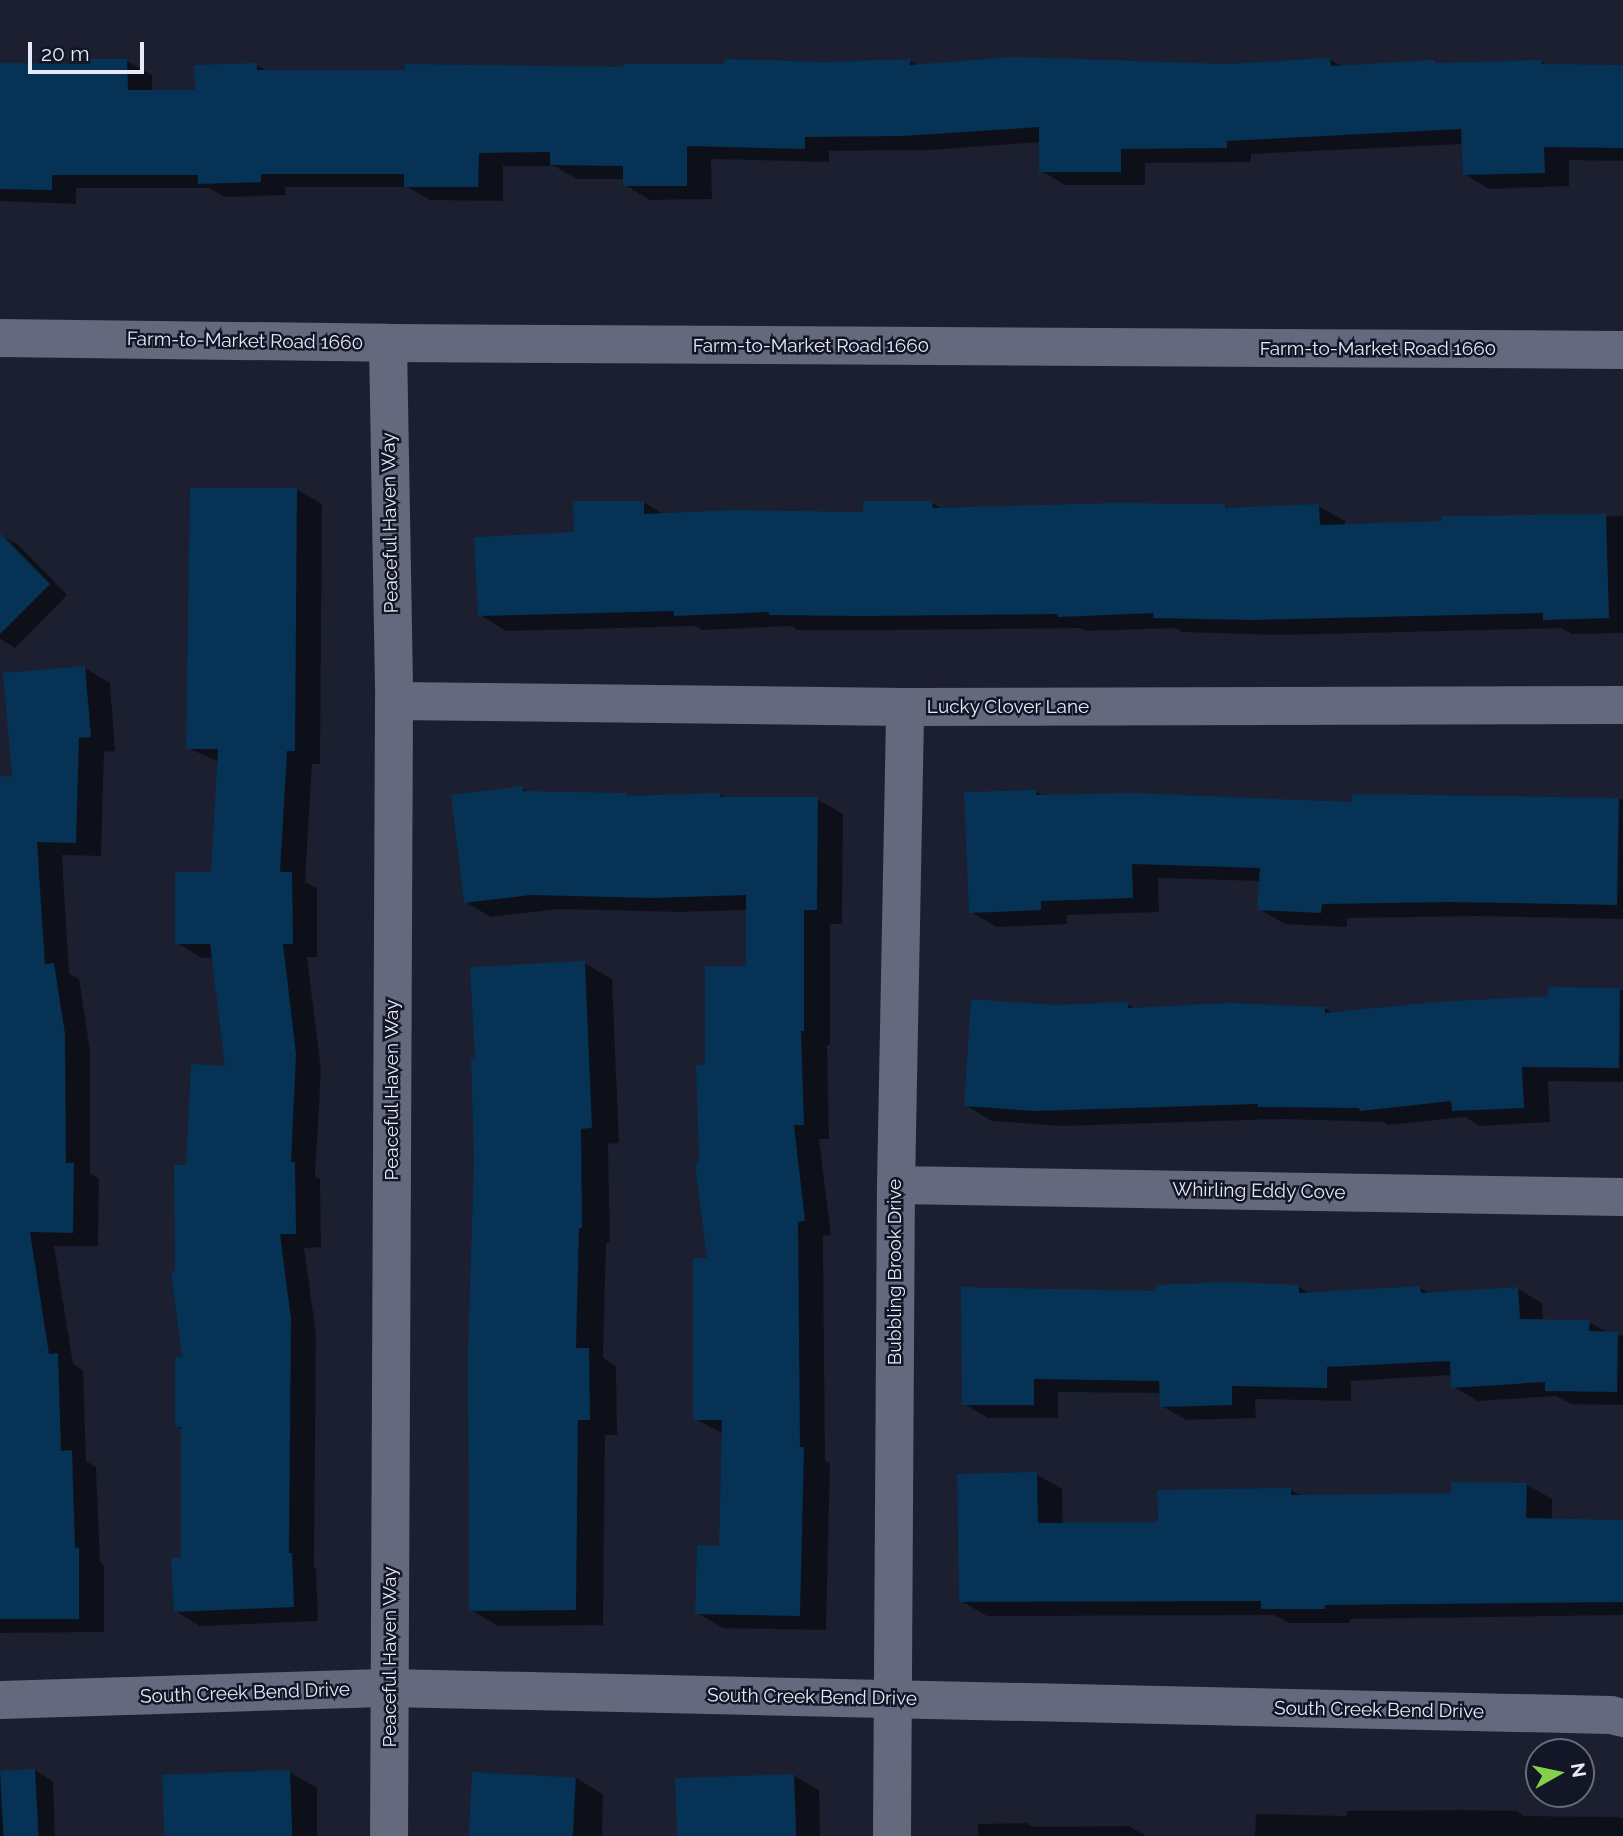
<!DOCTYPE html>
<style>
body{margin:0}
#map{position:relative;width:1623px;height:1836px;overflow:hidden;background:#1c1f30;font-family:Raleway,sans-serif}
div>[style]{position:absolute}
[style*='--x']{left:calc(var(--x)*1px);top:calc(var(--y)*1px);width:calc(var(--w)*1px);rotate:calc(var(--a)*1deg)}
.shadow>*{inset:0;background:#0007}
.building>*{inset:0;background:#053255;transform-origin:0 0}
.minor>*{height:38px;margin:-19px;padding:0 19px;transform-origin:19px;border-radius:19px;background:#64697d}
.secondary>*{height:38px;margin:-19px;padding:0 19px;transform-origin:19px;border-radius:19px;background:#64697d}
span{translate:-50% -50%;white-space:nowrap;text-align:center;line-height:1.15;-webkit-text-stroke:5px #131626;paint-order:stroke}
.street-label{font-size:19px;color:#e7eaf6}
.north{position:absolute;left:1525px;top:1738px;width:70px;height:70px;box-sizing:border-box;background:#131626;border:2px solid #686b79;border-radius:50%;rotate:81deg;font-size:19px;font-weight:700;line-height:28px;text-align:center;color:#e7eaf6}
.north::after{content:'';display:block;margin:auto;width:24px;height:32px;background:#85cf4c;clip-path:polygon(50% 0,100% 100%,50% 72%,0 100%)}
.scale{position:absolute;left:28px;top:42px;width:116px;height:32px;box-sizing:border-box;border:4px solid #e7eaf6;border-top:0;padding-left:9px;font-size:21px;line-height:24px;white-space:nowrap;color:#e7eaf6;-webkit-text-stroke:5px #131626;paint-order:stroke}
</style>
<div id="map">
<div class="shadow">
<i style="clip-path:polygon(1330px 60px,1343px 67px,1435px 62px,1439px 65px,1542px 62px,1549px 66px,1623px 67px,1623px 161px,1569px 160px,1569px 186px,1489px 189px,1464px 174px,1463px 144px,1251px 154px,1251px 162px,1145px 163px,1145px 185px,1065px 185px,1041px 171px,1041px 142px,929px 150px,829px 151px,829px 162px,711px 159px,712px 199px,650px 200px,625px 185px,625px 179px,577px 179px,554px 166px,503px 166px,503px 201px,430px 200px,407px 187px,285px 187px,286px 195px,225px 197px,209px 188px,76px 188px,76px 204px,0 201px,0 64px,90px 66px,127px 61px,152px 75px,152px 92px,197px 92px,256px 65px,270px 72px,624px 69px,910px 61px,920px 66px,1226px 66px)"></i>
<i style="clip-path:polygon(296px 489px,322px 504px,320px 764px,312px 764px,305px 882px,317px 888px,317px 957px,307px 957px,321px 1070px,315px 1176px,320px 1179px,321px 1247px,304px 1248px,316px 1334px,314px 1567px,316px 1569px,318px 1621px,200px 1626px,175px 1611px,183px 1559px,183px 1430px,176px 1426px,185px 1359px,177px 1273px,187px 1166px,227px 1068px,214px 958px,202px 958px,177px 943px,213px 874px,219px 762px,188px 748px)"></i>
<i style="clip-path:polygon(643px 502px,665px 515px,865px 513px,932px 503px,944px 510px,1224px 506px,1232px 510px,1318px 506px,1345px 521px,1345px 526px,1443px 523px,1443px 518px,1623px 516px,1623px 633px,1572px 634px,1561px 628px,1281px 635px,1182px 632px,1175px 628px,1086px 631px,1080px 628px,892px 630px,797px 630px,792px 626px,702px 630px,695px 626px,506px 631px,480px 615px,576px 534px)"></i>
<i style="clip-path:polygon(0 535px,19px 545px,67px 595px,15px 648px,0 639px)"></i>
<i style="clip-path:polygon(85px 668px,110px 683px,115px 751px,104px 752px,101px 856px,62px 855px,69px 973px,79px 979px,90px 1050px,90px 1174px,99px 1179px,98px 1246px,54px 1246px,73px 1364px,83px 1370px,86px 1461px,96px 1467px,100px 1562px,104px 1565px,104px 1632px,0 1633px,0 778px,13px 779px)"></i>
<i style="clip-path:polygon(522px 788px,531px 793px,630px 797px,720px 794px,727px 798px,817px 799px,843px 814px,842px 924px,830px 924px,830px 1045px,827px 1045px,829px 1139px,819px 1139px,831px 1235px,823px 1236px,825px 1461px,830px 1464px,826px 1630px,723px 1628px,697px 1613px,720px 1547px,724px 1434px,695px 1419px,709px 1259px,701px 1165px,707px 1066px,747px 968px,748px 910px,680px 912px,559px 909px,491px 917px,465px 902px)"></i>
<i style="clip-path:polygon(1036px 791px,1044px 796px,1354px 803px,1354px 796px,1623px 799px,1623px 919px,1478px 916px,1347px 918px,1347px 927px,1285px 924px,1259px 909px,1261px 881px,1158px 878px,1159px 912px,1067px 915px,1067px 924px,997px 927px,971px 912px)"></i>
<i style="clip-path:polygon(584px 963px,612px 979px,619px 1143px,608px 1144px,610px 1243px,606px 1243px,603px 1358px,616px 1366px,617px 1435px,605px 1435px,603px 1625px,498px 1626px,471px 1610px)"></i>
<i style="clip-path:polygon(1620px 990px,1623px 991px,1623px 1082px,1548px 1081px,1550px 1122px,1480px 1126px,1465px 1117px,1388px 1125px,1383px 1122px,1282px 1119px,1062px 1126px,992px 1121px,965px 1105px,1054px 1006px,1127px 1004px,1137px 1010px,1325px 1008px,1334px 1014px)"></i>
<i style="clip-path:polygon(1299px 1287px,1311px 1294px,1420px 1288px,1431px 1294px,1518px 1289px,1542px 1303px,1543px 1321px,1589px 1322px,1609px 1333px,1623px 1336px,1623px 1405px,1571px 1404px,1556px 1396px,1478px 1401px,1453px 1387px,1452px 1375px,1351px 1381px,1351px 1401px,1255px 1399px,1256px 1418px,1186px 1420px,1162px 1406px,1161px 1393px,1058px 1392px,1058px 1418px,988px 1418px,964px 1404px,1158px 1293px)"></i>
<i style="clip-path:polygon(1036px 1474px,1062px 1489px,1063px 1525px,1159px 1524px,1291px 1490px,1302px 1496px,1453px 1495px,1526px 1484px,1552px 1499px,1552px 1521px,1623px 1522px,1623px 1615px,1350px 1619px,1350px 1623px,1289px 1623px,1274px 1615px,987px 1616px,961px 1601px)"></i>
<i style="clip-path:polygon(35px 1770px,53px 1781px,55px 1836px,0 1836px,0 1772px)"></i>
<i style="clip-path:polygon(289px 1772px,317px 1788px,317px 1836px,165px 1836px)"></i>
<i style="clip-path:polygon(794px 1776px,819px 1790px,820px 1836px,678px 1836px)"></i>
<i style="clip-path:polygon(576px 1778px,603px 1794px,602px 1836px,471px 1836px)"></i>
<i style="clip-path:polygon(1459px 1810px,1516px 1811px,1523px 1816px,1619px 1817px,1623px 1819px,1623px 1836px,1255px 1836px,1256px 1814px,1347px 1816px,1347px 1811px)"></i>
<i style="clip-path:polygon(1026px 1823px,1033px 1827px,1129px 1826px,1146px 1836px,978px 1836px,978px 1824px)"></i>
</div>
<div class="building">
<i style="clip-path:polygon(1013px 57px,1226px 64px,1330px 58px,1331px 66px,1435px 60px,1435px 63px,1542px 60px,1542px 64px,1623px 65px,1623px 148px,1544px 147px,1545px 173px,1463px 175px,1461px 129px,1227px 141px,1227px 148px,1121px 149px,1121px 172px,1039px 172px,1039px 127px,903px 136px,805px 137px,805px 149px,687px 146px,687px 186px,623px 186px,623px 166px,550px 165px,550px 152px,479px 153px,478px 187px,404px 187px,404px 174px,261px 174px,261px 182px,198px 184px,198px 175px,52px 175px,52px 190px,0 189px,0 63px,88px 64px,88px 59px,127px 59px,128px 90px,195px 90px,194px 65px,257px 63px,257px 70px,405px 70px,405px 64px,623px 67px,623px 64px,724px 64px,724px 59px,826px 62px,910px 59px,910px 65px)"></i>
<i style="clip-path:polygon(190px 488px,297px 488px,295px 751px,287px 751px,280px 872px,292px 872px,293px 944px,283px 944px,296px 1054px,291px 1162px,295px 1162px,296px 1234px,280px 1234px,291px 1319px,289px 1553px,292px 1553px,294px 1607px,174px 1612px,171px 1558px,181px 1557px,181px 1427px,175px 1427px,175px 1357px,182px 1357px,171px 1272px,175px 1271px,174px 1165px,186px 1165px,191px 1064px,225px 1066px,210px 944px,175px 944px,175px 872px,211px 872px,218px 749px,186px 749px)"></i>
<i style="clip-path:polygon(573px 501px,644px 501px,644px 514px,735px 510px,863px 512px,863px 501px,932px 501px,933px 508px,1114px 503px,1225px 504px,1225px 508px,1319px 504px,1320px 525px,1442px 521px,1441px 516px,1606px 514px,1609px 618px,1543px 620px,1543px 613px,1254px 620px,1153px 618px,1154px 613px,1058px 617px,1057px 614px,864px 616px,769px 615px,769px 612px,674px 616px,674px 611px,478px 616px,474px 537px,574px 532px)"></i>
<i style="clip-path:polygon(0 533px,50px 584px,0 634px)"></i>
<i style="clip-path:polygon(85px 666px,91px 737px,79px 738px,76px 843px,37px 842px,45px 964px,54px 963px,65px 1034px,66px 1163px,74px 1163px,73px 1233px,30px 1232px,49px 1354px,58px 1353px,61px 1451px,72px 1450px,75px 1548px,79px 1548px,79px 1619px,0 1619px,0 776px,12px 777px,3px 673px)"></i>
<i style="clip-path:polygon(523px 786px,523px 791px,626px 793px,626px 796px,720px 793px,721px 797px,818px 797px,817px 910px,804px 910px,804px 1031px,801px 1031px,804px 1125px,794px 1125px,805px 1221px,798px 1222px,800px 1447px,804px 1447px,800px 1616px,695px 1614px,697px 1545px,719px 1546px,722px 1420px,693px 1420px,693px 1258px,707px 1258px,695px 1164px,699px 1164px,696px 1065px,705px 1064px,705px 966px,746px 966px,746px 895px,652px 898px,531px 895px,464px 903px,451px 795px)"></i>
<i style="clip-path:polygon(1036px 790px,1037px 795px,1131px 793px,1352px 802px,1352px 794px,1619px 798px,1617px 905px,1450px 902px,1322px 904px,1321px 913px,1257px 910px,1260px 868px,1132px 864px,1133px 898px,1041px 901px,1041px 910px,969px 913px,964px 792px)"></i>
<i style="clip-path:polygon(585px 961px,592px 1128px,581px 1129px,582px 1228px,579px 1228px,576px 1348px,589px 1348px,590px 1420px,578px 1420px,576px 1610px,469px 1611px,468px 1349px,474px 1158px,471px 1059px,475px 1059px,470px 967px)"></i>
<i style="clip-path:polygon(1548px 987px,1620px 988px,1619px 1068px,1522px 1067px,1524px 1108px,1452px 1111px,1451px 1101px,1360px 1111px,1359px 1108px,1258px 1107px,1258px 1104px,1034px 1111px,964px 1106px,971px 999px,1054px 1005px,1128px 1002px,1128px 1008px,1228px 1003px,1325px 1007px,1325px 1013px,1436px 1002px,1548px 996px)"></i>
<i style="clip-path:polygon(1228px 1282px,1299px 1285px,1299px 1293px,1420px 1286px,1421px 1293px,1518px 1287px,1520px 1319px,1590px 1320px,1589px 1331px,1618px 1332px,1617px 1392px,1545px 1391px,1545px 1382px,1451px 1388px,1450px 1361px,1327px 1367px,1327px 1388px,1232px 1386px,1232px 1405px,1160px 1407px,1159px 1381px,1034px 1379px,1034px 1405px,962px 1405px,961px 1287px,1156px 1291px,1156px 1285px)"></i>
<i style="clip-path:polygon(1037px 1472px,1038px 1523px,1158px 1522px,1157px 1490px,1291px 1488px,1291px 1495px,1451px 1493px,1451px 1482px,1527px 1483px,1526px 1518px,1623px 1520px,1623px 1602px,1325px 1605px,1325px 1609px,1261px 1609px,1261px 1601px,959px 1602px,957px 1474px)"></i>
<i style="left:35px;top:1769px;width:67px;height:35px;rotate:87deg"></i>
<i style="left:290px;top:1770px;width:66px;height:128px;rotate:88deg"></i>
<i style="left:472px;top:1772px;width:104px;height:64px;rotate:3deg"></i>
<i style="left:794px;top:1774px;width:62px;height:119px;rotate:88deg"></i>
</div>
<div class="minor">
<i style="--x:388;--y:343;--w:358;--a:89"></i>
<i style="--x:394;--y:701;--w:1135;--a:90.25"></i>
<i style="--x:394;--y:701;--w:511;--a:0.67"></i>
<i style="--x:905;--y:707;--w:718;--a:-0.16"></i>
<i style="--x:896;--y:1185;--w:727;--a:0.95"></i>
<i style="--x:0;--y:1700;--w:391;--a:-1.8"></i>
<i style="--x:391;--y:1688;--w:1220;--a:1.27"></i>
<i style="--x:1611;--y:1715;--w:12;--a:14"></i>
<i style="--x:892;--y:1836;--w:651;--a:-89.65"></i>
<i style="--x:896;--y:1185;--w:478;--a:-88.9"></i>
</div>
<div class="secondary">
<i style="--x:0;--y:338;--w:388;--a:0.7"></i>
<i style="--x:388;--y:343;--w:1235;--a:0.32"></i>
</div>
<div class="street-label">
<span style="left:245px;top:341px;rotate:1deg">Farm-to-Market Road 1660</span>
<span style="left:811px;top:346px">Farm-to-Market Road 1660</span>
<span style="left:1378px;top:349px">Farm-to-Market Road 1660</span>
<span style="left:390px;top:523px;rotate:-91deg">Peaceful Haven Way</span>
<span style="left:1008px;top:707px">Lucky Clover Lane</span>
<span style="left:392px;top:1090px;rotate:-90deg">Peaceful Haven Way</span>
<span style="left:1259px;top:1191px;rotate:1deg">Whirling Eddy Cove</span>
<span style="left:895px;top:1272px;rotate:-90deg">Bubbling Brook Drive</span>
<span style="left:390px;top:1657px;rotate:-90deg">Peaceful Haven Way</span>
<span style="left:245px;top:1693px;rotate:-2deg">South Creek Bend Drive</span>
<span style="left:812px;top:1697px;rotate:1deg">South Creek Bend Drive</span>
<span style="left:1379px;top:1710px;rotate:1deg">South Creek Bend Drive</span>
</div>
<div class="north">N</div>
<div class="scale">20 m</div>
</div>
